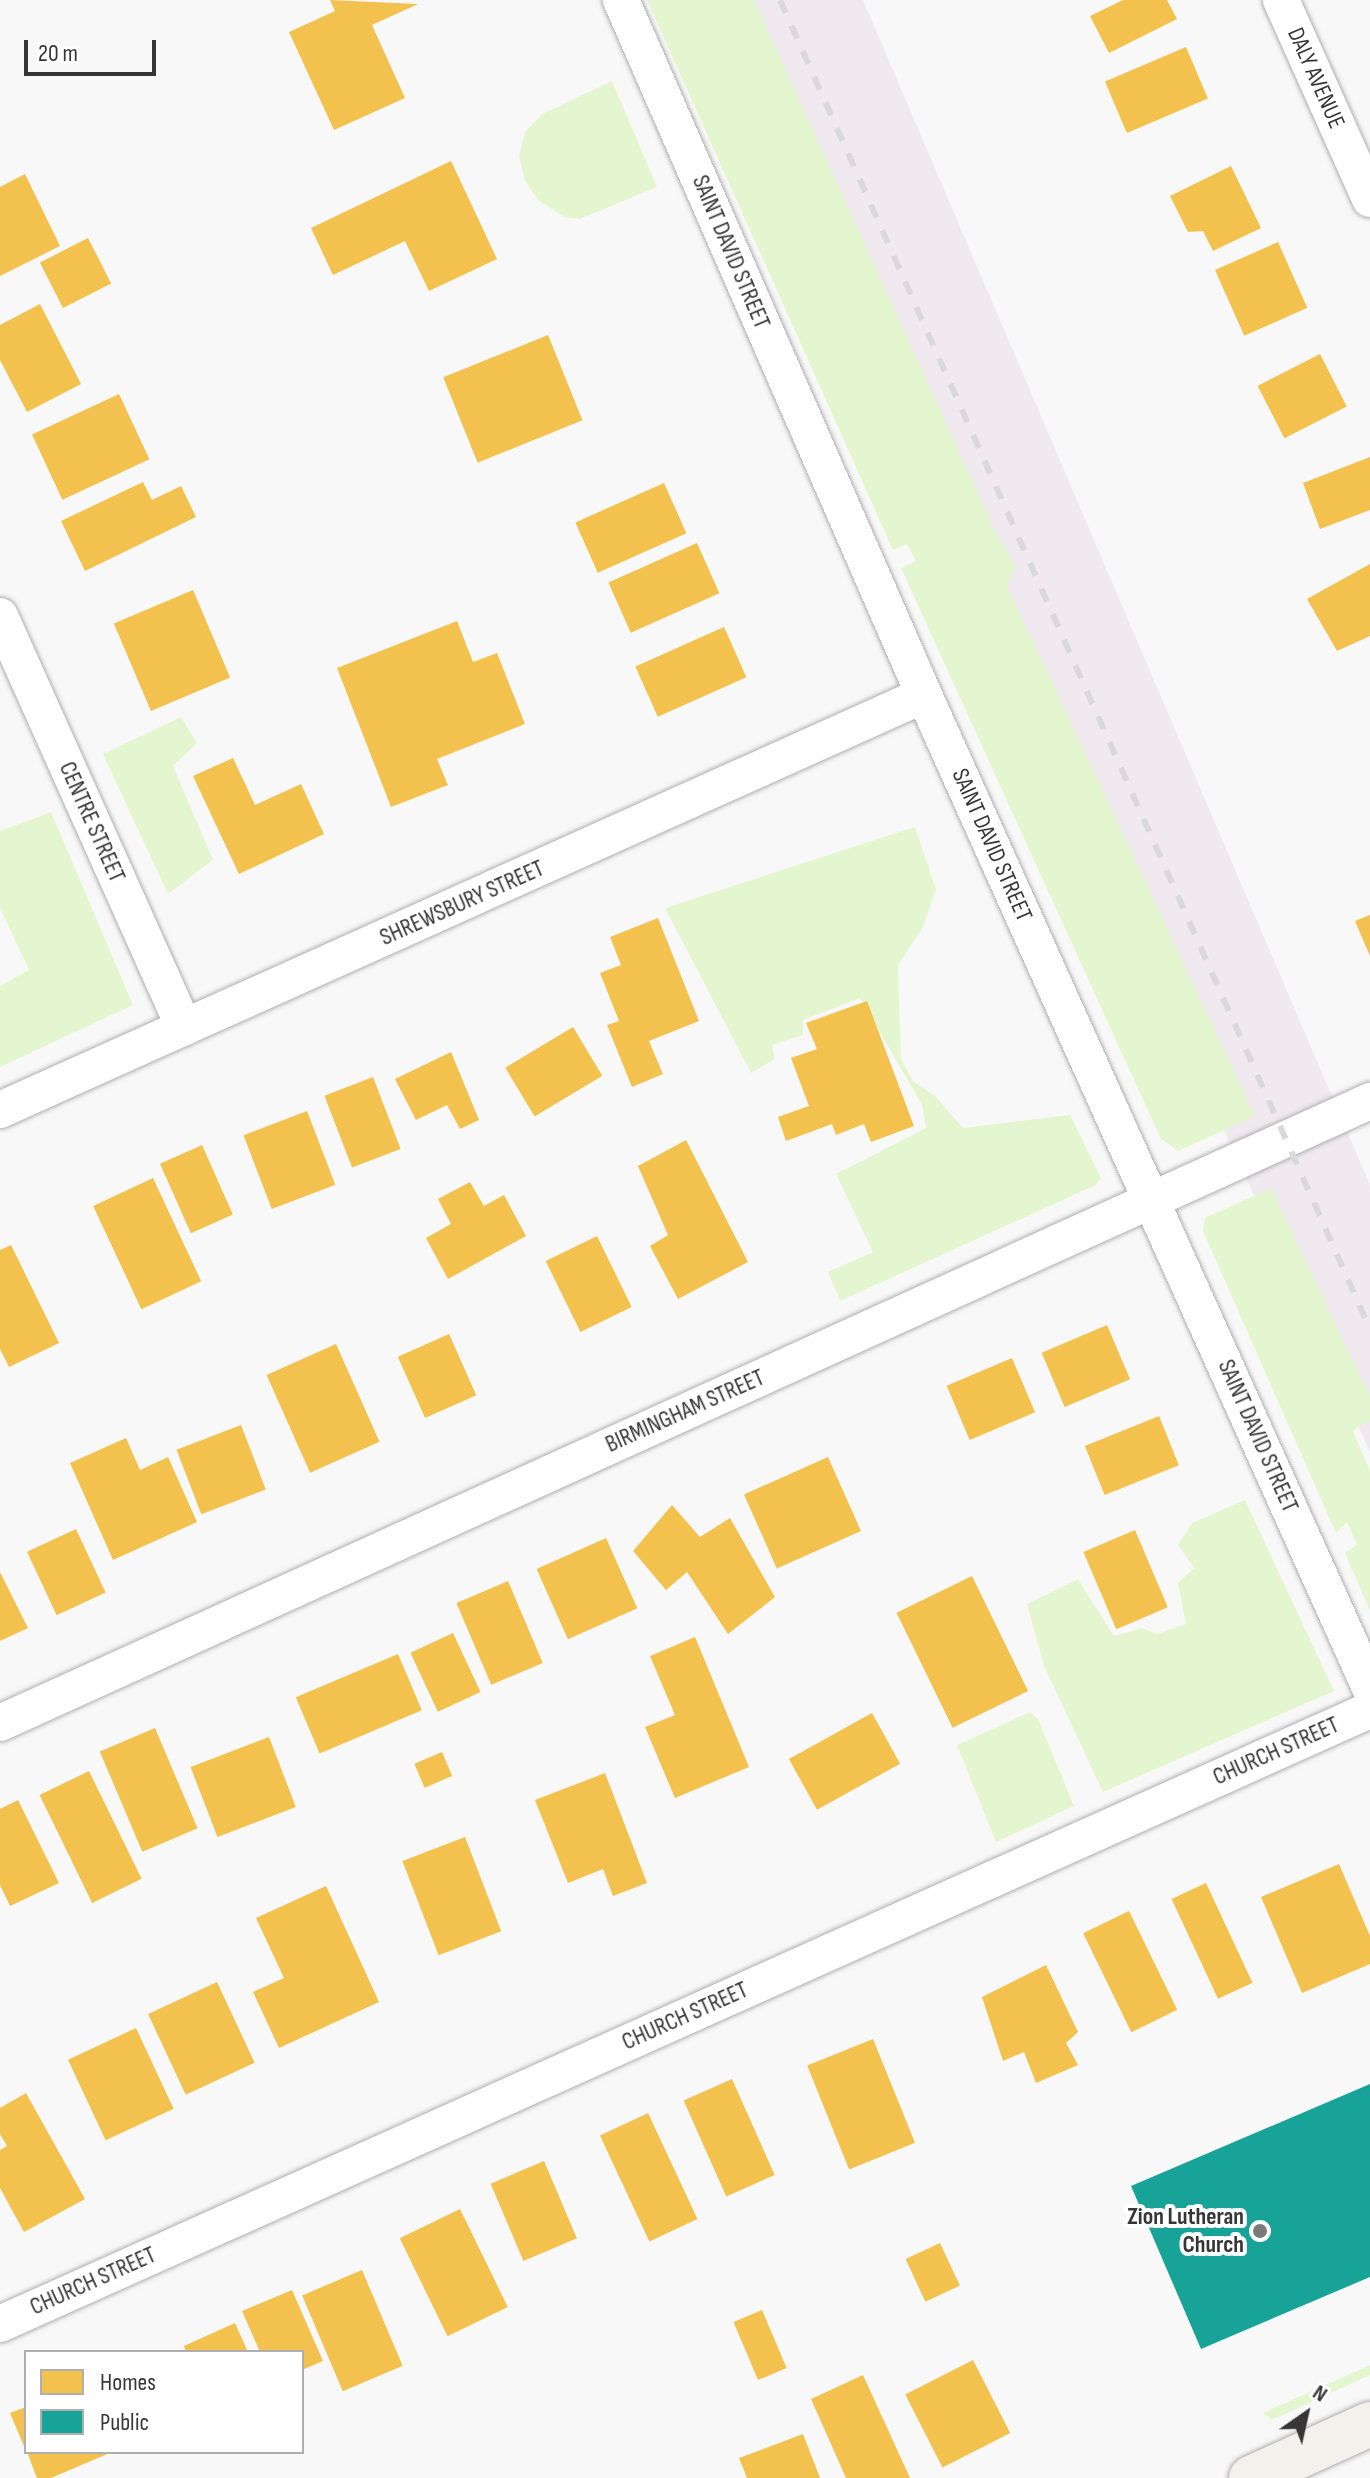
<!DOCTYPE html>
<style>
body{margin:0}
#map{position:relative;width:1370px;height:2478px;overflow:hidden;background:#f9f8f9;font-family:"Sofia Sans Condensed",sans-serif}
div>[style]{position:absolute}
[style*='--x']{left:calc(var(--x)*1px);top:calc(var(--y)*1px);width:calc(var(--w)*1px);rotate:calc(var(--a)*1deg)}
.built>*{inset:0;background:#f0eaf0}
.green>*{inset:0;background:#e4f6cf}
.homes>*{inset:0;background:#f2c14e;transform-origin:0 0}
.public>*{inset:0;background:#17a398}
.roads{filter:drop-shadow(0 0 2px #afaeaf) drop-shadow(0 0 2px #afaeaf)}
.street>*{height:36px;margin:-18px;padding:0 18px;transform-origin:18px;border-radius:18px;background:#fefefe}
.primary>*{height:44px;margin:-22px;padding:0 22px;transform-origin:22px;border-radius:22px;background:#f4f0eb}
.rail>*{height:6px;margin-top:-3px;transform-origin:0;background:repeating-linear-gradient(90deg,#dad9da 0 14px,transparent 0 28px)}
.dots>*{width:22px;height:22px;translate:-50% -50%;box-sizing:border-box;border:4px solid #fff;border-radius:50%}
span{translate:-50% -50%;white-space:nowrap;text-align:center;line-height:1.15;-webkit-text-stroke:8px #fff;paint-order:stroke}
.street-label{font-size:24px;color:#373637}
.poi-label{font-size:24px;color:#373637;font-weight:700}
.right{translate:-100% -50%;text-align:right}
.legend{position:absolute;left:24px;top:2350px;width:280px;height:104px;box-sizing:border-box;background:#fff;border:2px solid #afafaf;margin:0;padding:10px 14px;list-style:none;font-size:24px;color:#373637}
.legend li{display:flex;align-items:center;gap:16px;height:40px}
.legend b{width:40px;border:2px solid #afafaf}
.north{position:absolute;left:1266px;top:2374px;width:80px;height:80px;-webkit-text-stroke:6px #fff;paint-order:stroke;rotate:34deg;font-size:22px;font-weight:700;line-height:32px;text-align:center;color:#373637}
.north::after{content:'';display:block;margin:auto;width:28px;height:36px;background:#373637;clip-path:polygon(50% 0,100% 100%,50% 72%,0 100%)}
.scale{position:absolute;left:24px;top:40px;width:132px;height:36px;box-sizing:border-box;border:4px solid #373637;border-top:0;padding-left:10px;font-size:24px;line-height:28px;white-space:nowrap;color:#373637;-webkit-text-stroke:6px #fff;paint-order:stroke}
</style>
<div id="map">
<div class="built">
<i style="clip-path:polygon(711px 0,863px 0,1370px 1185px,1370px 1452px)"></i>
</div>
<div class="green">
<i style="clip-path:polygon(647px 0,754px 0,994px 529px,1016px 566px,1007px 586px,1255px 1116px,1178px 1151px,1161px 1139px,901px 568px,916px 561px,907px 544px,893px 550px)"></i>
<i style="clip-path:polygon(612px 81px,657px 187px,580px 219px,564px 217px,538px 200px,525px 181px,519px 156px,525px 132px,542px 114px)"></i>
<i style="clip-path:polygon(181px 717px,197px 743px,173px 766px,213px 860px,168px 894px,103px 754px)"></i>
<i style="clip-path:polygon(51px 812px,133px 1005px,0 1067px,0 986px,29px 970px,0 908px,0 831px)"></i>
<i style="clip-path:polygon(915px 827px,936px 889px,923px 927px,898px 965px,901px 1059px,913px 1081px,936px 1097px,963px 1128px,1070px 1115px,1101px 1178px,1096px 1185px,840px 1301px,828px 1272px,873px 1252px,836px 1174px,926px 1128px,922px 1105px,860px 998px,803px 1020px,803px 1035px,772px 1045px,775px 1059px,751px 1073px,665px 908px)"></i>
<i style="clip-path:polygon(1271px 1188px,1370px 1397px,1370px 1420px,1353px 1431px,1370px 1471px,1370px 1611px,1345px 1553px,1357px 1545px,1347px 1522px,1336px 1533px,1203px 1231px,1205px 1218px)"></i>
<i style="clip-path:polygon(1245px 1500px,1334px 1691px,1103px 1792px,1044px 1666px,1027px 1604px,1078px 1579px,1114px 1636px,1142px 1628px,1157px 1634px,1186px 1624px,1178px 1583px,1194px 1568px,1178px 1545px,1192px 1523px)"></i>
<i style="clip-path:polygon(1030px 1712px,1038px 1719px,1074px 1806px,996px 1842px,957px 1745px)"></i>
<i style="clip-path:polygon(1370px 2365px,1370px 2375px,1272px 2420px,1263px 2413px)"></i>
</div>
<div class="homes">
<i style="clip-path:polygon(330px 0,418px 4px,372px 25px,405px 98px,334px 130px,289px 32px,335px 11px)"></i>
<i style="clip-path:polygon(1123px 0,1167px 0,1177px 19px,1109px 53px,1090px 16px)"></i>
<i style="left:1186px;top:47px;width:56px;height:88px;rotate:67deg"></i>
<i style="clip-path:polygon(451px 161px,497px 259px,429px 291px,405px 241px,333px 275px,311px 228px)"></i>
<i style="clip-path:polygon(1231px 166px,1261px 228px,1213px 251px,1203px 231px,1188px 232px,1170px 196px)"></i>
<i style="clip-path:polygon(25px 174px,60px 246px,0 276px,0 187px)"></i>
<i style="left:88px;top:238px;width:51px;height:54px;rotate:63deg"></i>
<i style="left:1278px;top:242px;width:72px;height:69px;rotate:66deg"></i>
<i style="clip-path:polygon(40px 304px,81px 384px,27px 412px,0 360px,0 325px)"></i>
<i style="left:548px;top:335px;width:92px;height:113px;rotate:68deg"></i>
<i style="left:1320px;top:354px;width:59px;height:70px;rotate:63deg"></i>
<i style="left:119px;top:394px;width:72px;height:96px;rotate:65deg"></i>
<i style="clip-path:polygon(1370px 457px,1370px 510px,1320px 529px,1303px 483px)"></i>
<i style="clip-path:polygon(143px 482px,152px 500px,181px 486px,196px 517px,85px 571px,61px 521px)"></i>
<i style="left:664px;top:483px;width:55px;height:97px;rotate:66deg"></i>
<i style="left:697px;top:543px;width:55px;height:97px;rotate:66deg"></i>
<i style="clip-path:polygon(1370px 564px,1370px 636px,1337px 651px,1307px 599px)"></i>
<i style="left:193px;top:590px;width:95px;height:86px;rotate:67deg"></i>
<i style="clip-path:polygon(457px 621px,473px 662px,497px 653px,525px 724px,437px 759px,448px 785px,391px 807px,337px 668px)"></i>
<i style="left:724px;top:627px;width:55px;height:97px;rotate:66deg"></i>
<i style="clip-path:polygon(233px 758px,255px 805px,301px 784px,324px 834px,239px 874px,193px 776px)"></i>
<i style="clip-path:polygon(1370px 915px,1370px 956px,1355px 921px)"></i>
<i style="clip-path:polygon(658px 918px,699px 1021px,649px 1041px,663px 1074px,632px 1087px,607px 1025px,619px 1021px,600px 973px,621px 965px,610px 937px)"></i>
<i style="clip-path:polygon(867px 1001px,914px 1126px,871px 1142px,864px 1124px,836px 1135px,832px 1124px,786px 1141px,778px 1117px,809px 1106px,791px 1058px,817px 1049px,806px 1023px)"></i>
<i style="left:573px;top:1027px;width:57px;height:79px;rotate:59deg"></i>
<i style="clip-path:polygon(451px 1052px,479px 1120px,460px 1129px,447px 1105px,416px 1120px,395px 1079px)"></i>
<i style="left:373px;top:1077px;width:77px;height:52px;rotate:69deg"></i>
<i style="left:307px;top:1111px;width:79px;height:68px;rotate:69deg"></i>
<i style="clip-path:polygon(686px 1140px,748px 1262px,678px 1299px,650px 1246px,668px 1235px,638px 1166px)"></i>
<i style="left:202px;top:1145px;width:76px;height:46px;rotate:66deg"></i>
<i style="left:153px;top:1178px;width:114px;height:66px;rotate:65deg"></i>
<i style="clip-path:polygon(470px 1182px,484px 1206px,504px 1195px,526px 1236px,448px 1279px,426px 1238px,451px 1224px,438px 1199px)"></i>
<i style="left:597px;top:1236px;width:79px;height:57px;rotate:64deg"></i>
<i style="clip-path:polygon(11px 1245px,59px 1343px,9px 1367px,0 1349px,0 1250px)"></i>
<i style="left:1107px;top:1325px;width:59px;height:71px;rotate:67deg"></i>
<i style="left:449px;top:1334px;width:67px;height:56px;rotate:66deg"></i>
<i style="left:336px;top:1344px;width:107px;height:76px;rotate:66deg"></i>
<i style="left:1012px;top:1358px;width:59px;height:71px;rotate:67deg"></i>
<i style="left:1159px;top:1416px;width:53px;height:80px;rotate:68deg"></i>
<i style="left:241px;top:1425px;width:69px;height:69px;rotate:69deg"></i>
<i style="clip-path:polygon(126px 1438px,140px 1470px,168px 1457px,197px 1522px,113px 1560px,70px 1463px)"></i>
<i style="left:828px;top:1457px;width:81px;height:92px;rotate:66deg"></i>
<i style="clip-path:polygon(672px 1505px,700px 1537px,730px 1518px,775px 1597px,728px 1634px,687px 1572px,666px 1590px,633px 1551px)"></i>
<i style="left:76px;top:1529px;width:70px;height:54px;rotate:65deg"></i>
<i style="left:1135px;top:1530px;width:84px;height:56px;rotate:67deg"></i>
<i style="left:606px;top:1538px;width:77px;height:76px;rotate:66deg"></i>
<i style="clip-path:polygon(0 1572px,28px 1628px,0 1641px)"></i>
<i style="left:972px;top:1576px;width:128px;height:84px;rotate:64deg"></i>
<i style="left:508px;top:1581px;width:89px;height:56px;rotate:67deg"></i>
<i style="left:453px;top:1633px;width:65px;height:47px;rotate:65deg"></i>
<i style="clip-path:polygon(695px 1637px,749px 1767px,675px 1798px,645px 1727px,675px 1715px,650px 1656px)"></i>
<i style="left:398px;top:1654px;width:61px;height:111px;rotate:67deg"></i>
<i style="left:872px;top:1713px;width:58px;height:95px;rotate:61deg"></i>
<i style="left:155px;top:1728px;width:109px;height:60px;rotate:67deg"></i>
<i style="left:269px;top:1737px;width:75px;height:84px;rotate:69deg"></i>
<i style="left:442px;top:1752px;width:26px;height:30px;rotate:67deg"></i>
<i style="left:89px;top:1771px;width:120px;height:55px;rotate:64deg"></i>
<i style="clip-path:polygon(605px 1773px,647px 1883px,613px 1896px,603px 1869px,568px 1883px,535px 1800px)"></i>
<i style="clip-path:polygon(18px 1800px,59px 1883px,10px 1906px,0 1885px,0 1809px)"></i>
<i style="left:465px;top:1837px;width:101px;height:67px;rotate:69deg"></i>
<i style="clip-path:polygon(1339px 1864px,1370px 1936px,1370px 1964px,1302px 1993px,1261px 1897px)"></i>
<i style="left:1206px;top:1883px;width:110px;height:38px;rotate:65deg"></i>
<i style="clip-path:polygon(326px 1886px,379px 2002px,279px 2048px,253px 1992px,284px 1978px,256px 1918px)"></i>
<i style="left:1129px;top:1911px;width:110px;height:51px;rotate:64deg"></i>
<i style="clip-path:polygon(1046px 1965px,1078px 2032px,1066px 2043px,1078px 2065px,1036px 2083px,1024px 2052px,1003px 2061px,982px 1997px)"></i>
<i style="left:217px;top:1982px;width:89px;height:76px;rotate:65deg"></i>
<i style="left:136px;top:2028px;width:89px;height:75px;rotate:65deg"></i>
<i style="left:873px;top:2039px;width:112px;height:71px;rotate:68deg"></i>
<i style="left:732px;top:2079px;width:105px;height:53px;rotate:66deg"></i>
<i style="clip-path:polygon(26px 2093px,85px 2199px,24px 2232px,0 2188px,0 2150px,7px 2146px,0 2134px,0 2108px)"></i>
<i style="left:648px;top:2113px;width:117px;height:53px;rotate:65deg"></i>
<i style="left:544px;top:2161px;width:84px;height:58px;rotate:67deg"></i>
<i style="left:460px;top:2209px;width:109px;height:67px;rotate:64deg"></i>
<i style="left:940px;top:2243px;width:47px;height:38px;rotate:65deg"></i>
<i style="left:362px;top:2270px;width:104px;height:65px;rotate:67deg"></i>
<i style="clip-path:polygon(292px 2290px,323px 2361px,302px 2370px,302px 2352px,260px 2352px,242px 2311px)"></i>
<i style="left:762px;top:2310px;width:63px;height:31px;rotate:67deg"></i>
<i style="clip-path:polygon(235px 2323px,248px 2352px,186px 2352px,184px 2346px)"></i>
<i style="left:973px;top:2360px;width:82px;height:76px;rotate:63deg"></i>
<i style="clip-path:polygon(863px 2375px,910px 2478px,846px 2478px,811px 2399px)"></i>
<i style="clip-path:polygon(26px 2407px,26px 2451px,10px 2413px)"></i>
<i style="clip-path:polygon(803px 2434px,820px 2478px,747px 2478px,739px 2458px)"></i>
<i style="clip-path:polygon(27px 2452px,112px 2452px,51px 2478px,37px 2478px)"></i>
</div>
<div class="public">
<i style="clip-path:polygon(1370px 2084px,1370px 2277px,1201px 2349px,1131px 2186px)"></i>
</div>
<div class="roads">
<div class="street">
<i style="--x:621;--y:0;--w:758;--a:66.44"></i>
<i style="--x:924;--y:695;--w:1089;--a:65.81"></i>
<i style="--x:1281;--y:0;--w:218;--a:65.9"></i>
<i style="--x:0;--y:616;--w:451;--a:65.9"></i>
<i style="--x:0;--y:1110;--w:1013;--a:-24.19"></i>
<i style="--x:0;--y:1723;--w:1505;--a:-24.42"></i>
<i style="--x:0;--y:2324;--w:1501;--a:-24.14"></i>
</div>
<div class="primary">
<i style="--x:1251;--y:2478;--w:131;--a:-24.4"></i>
</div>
</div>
<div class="rail">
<i style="--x:780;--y:0;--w:1454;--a:66.06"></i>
</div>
<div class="dots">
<i style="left:1260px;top:2231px;background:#7b7a7b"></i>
</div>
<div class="street-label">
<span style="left:1316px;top:78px;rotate:66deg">DALY AVENUE</span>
<span style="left:731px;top:252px;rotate:67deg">SAINT DAVID STREET</span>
<span style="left:92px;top:822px;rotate:66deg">CENTRE STREET</span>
<span style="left:992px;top:845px;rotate:66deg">SAINT DAVID STREET</span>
<span style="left:462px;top:903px;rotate:-24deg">SHREWSBURY STREET</span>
<span style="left:685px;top:1411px;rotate:-24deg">BIRMINGHAM STREET</span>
<span style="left:1258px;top:1436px;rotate:66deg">SAINT DAVID STREET</span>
<span style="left:1276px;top:1751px;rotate:-24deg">CHURCH STREET</span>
<span style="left:685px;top:2016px;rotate:-24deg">CHURCH STREET</span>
<span style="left:93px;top:2281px;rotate:-24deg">CHURCH STREET</span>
</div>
<div class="poi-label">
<span class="right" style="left:1244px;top:2231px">Zion Lutheran<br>Church</span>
</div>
<ul class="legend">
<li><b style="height:22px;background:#f2c14e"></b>Homes</li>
<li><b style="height:22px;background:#17a398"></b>Public</li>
</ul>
<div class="north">N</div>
<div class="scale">20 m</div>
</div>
